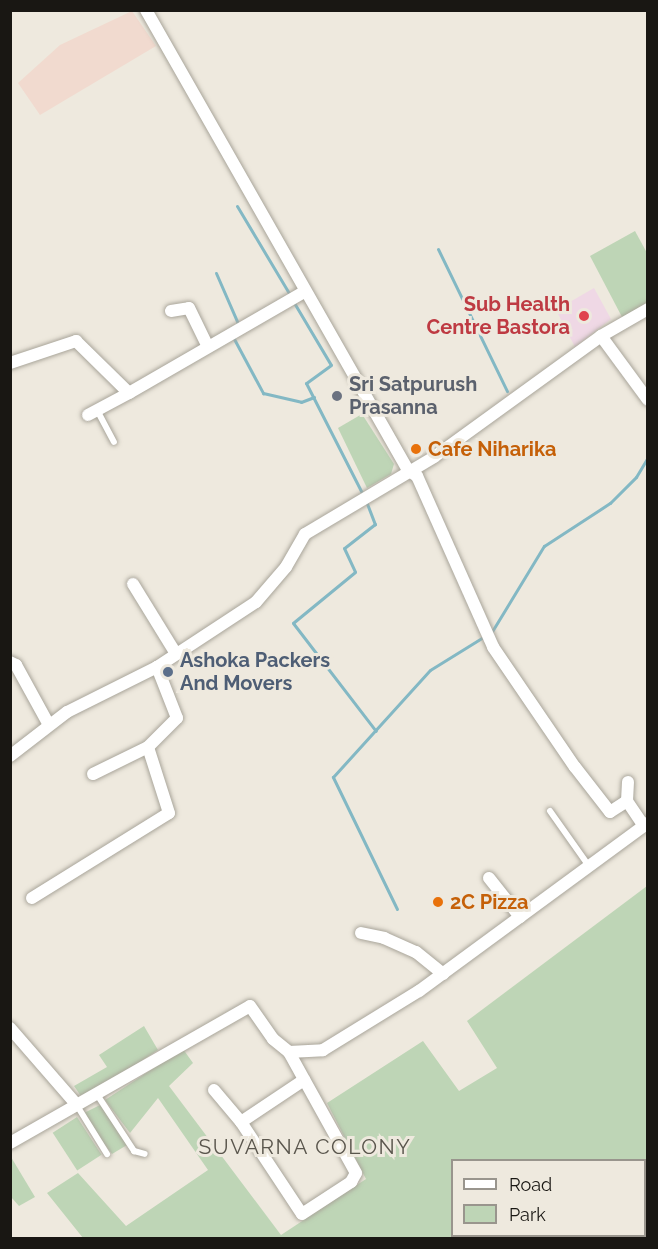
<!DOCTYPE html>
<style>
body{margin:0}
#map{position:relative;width:658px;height:1249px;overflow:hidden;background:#eee9de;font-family:Raleway,sans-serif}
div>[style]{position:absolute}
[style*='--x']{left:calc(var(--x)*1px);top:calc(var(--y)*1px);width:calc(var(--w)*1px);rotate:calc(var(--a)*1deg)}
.commercial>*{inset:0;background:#efd8e5}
.industrial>*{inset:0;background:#f1dacf}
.green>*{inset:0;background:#bed5b6;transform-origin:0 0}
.stream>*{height:3px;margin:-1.5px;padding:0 1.5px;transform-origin:1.5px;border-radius:1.5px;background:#83b8c4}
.roads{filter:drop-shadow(0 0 2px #a9a59a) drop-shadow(0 0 2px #a9a59a)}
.service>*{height:6px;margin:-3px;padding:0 3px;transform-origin:3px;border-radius:3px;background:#fff}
.minor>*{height:12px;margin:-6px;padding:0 6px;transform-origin:6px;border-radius:6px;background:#fff}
.dots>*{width:16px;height:16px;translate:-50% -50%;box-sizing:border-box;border:3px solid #eee9de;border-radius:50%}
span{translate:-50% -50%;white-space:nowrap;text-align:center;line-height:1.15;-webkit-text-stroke:6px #eee9de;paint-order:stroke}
.health-label{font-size:20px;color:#be3a42;font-weight:700}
.right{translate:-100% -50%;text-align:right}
.worship-label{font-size:20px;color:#5b616d;font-weight:700}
.left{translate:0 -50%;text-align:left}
.food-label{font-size:20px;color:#c56008;font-weight:700}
.service-label{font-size:20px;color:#4e5e75;font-weight:700}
.neighbourhood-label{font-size:21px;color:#5a564d;letter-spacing:1.5px}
.frame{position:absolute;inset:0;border:12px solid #191713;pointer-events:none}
.legend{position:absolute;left:451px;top:1159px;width:195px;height:78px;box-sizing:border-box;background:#eee9de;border:2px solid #99958d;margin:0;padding:8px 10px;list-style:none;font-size:18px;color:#191713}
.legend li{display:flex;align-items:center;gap:12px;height:30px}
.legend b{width:30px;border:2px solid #99958d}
</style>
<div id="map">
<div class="commercial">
<i style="clip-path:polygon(594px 288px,611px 319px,575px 347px,556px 310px)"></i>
</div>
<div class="industrial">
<i style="clip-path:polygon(132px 11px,156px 46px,40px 115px,18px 83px,60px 45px)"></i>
</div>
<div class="green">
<i style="clip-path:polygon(635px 231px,647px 253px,647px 303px,622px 317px,590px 256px)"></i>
<i style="clip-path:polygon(362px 414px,394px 464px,391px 474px,367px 488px,338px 428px)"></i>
<i style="clip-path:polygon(evenodd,647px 886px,647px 1238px,83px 1238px,47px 1193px,78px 1173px,126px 1226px,208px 1170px,158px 1098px,130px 1133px,105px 1100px,183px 1049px,193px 1063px,169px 1086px,281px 1235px,366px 1179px,327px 1103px,423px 1041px,459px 1091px,497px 1068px,467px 1021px,647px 886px,452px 1160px,644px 1160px,644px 1236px,452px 1236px,452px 1160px)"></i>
<i style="clip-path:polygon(144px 1026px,158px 1050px,83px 1099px,74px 1086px,107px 1067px,99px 1055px)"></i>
<i style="clip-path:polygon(100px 1105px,127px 1145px,112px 1154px,82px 1114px)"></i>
<i style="left:77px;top:1117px;width:45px;height:29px;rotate:57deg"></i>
<i style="clip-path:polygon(11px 1157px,35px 1197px,19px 1206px,11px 1197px)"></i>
</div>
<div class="stream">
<i style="--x:237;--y:206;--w:104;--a:59.2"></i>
<i style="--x:438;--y:249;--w:158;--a:64.1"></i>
<i style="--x:216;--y:273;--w:58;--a:66.5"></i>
<i style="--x:293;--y:301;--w:74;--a:59.3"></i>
<i style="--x:331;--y:365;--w:31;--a:144"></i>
<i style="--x:306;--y:383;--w:126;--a:63"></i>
<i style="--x:233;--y:337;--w:64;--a:61.8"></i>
<i style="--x:263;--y:393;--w:39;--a:13"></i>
<i style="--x:301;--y:402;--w:14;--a:-21"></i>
<i style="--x:366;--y:501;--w:25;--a:69"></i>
<i style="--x:375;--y:524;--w:39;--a:142"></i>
<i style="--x:344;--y:548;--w:26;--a:65"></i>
<i style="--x:355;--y:572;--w:80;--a:140.6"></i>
<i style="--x:293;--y:623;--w:136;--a:52.5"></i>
<i style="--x:491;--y:633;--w:102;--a:-58.7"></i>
<i style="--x:544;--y:546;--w:79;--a:-33.1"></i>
<i style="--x:610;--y:503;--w:37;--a:-45"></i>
<i style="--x:636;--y:477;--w:23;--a:-59"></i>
<i style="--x:397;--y:909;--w:147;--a:-115.9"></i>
<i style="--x:333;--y:777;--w:144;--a:-47.8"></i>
<i style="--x:430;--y:670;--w:65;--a:-31.7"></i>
</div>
<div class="roads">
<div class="service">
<i style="--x:97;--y:410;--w:36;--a:62"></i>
<i style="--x:550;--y:811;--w:67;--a:54.7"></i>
<i style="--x:98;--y:1096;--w:66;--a:56.8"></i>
<i style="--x:134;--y:1151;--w:11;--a:15"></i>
<i style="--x:76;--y:1104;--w:59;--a:58.2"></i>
</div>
<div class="minor">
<i style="--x:146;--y:10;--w:529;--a:60.34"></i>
<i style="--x:408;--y:470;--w:11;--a:34"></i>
<i style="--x:417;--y:476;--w:187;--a:66"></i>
<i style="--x:493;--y:647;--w:145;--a:55.7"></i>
<i style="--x:575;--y:767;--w:57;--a:52.1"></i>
<i style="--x:610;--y:812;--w:20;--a:-33"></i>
<i style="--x:627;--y:801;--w:30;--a:56"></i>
<i style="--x:171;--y:311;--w:18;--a:-9"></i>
<i style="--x:189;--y:308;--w:43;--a:64"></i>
<i style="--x:601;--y:336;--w:79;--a:53.7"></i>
<i style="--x:10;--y:363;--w:70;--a:-18.4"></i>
<i style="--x:76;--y:341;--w:74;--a:44.5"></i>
<i style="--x:129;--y:393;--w:202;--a:-30"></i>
<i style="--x:88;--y:415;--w:47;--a:-28.2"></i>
<i style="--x:133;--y:584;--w:82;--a:58.4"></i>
<i style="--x:10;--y:662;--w:7;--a:27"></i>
<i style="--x:16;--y:665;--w:68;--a:61.2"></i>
<i style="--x:10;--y:756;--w:72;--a:-37.7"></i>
<i style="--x:67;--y:712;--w:101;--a:-26.6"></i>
<i style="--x:157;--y:667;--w:118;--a:-33.3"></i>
<i style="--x:256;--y:602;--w:46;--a:-49.4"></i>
<i style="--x:286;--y:567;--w:38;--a:-60"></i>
<i style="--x:305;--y:534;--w:150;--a:-30.8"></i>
<i style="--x:434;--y:457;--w:206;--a:-35.9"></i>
<i style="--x:601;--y:336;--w:54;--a:-29.9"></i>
<i style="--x:93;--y:774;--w:61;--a:-26.1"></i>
<i style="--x:627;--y:801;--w:19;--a:-87"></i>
<i style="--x:489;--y:878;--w:50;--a:51.5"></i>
<i style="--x:32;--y:898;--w:161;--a:-31.8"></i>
<i style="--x:169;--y:813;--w:69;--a:-107.7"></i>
<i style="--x:148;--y:747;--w:41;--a:-45"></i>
<i style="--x:177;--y:718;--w:55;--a:-111.4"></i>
<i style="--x:361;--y:933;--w:24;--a:12"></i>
<i style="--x:384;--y:938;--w:35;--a:24"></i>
<i style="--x:416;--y:952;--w:35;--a:39"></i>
<i style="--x:10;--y:1028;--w:101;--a:49"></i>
<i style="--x:214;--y:1090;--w:42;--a:49.8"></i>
<i style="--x:241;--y:1122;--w:110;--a:56.5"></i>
<i style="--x:302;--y:1214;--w:59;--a:-33.1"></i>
<i style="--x:351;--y:1182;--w:10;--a:-61"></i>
<i style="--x:356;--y:1173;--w:138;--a:-119"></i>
<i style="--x:241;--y:1122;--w:76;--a:-33.7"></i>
<i style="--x:10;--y:1143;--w:276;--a:-29.7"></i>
<i style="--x:250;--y:1006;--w:40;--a:55.1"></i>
<i style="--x:273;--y:1039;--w:21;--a:39"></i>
<i style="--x:289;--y:1052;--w:34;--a:-3"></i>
<i style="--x:323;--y:1050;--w:113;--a:-31.6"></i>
<i style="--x:419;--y:991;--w:284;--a:-36.3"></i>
</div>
</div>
<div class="dots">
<i style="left:584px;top:316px;background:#e0444e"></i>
<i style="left:337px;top:396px;background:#6b7280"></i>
<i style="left:416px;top:449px;background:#e8710a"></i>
<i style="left:168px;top:672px;background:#5c6f8a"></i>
<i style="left:438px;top:902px;background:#e8710a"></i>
</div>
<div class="health-label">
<span class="right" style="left:570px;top:316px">Sub Health<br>Centre Bastora</span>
</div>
<div class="worship-label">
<span class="left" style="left:349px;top:396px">Sri Satpurush<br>Prasanna</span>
</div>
<div class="food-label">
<span class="left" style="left:428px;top:449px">Cafe Niharika</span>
<span class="left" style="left:450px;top:902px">2C Pizza</span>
</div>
<div class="service-label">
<span class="left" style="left:180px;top:672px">Ashoka Packers<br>And Movers</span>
</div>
<div class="neighbourhood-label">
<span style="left:305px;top:1147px">SUVARNA COLONY</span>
</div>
<div class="frame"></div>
<ul class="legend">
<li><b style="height:8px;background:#fff"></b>Road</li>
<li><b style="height:16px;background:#bed5b6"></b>Park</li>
</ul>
</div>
